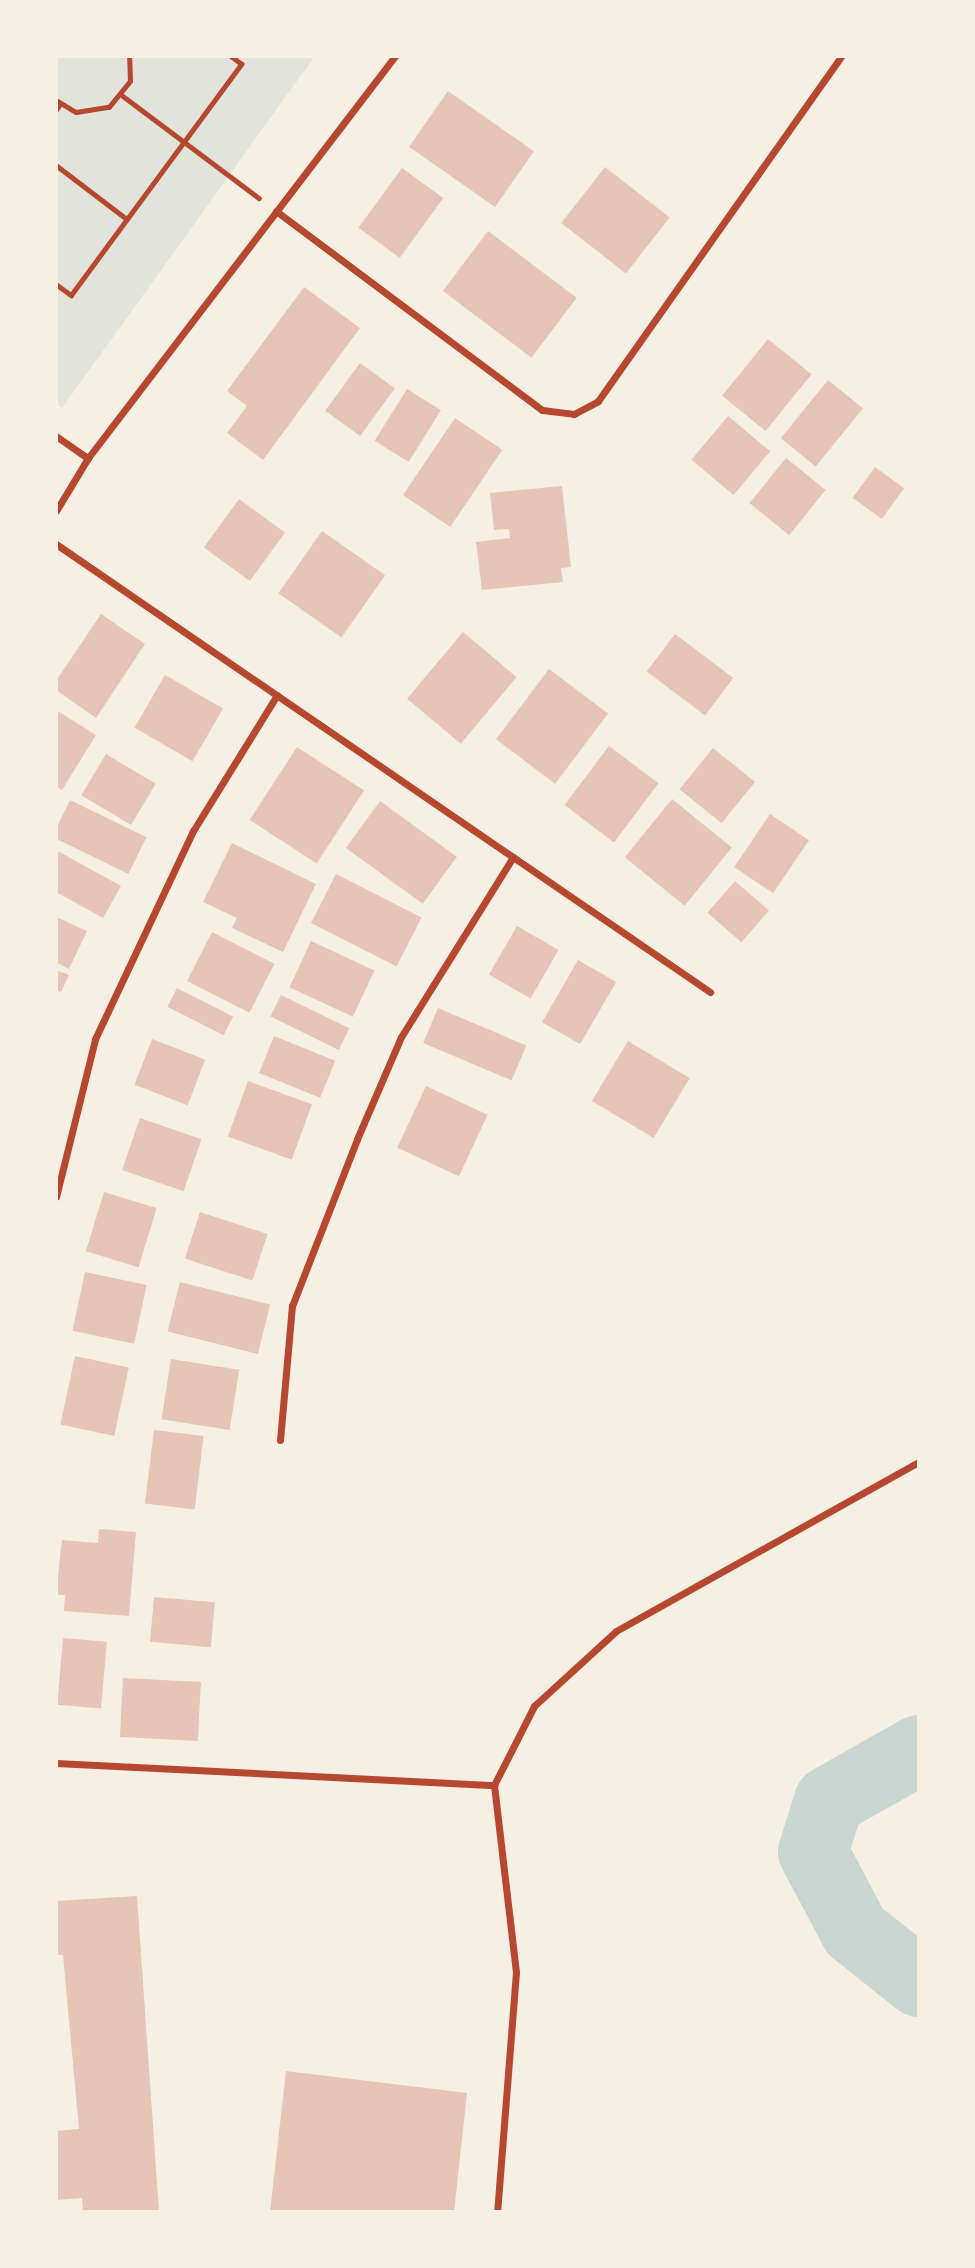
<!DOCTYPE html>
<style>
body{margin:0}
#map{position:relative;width:975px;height:2268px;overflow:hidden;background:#f6efe4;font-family:Inter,sans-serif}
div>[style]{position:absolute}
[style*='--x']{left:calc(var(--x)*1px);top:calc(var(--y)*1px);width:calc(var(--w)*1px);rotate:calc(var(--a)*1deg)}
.green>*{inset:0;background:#e2e4dc}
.river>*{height:70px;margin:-35px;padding:0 35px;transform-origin:35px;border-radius:35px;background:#c9d6d2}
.building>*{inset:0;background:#e6c5b7;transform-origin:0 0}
.path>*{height:4.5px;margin:-2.25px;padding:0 2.25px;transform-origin:2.25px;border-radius:2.25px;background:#b5482f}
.minor>*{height:7px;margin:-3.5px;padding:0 3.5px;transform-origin:3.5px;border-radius:3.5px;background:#b5482f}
span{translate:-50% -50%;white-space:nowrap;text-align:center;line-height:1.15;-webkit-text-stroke:5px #f6efe4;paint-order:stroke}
.frame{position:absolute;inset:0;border:58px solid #f6efe4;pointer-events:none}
</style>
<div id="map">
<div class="green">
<i style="clip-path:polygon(56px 56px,315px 56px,62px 408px,56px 403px)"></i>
</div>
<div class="river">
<i style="--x:919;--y:1750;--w:103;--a:150.5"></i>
<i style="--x:829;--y:1801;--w:53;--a:107.4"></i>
<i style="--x:813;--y:1852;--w:89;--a:62"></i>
<i style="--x:855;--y:1931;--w:82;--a:38.6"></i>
</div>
<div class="building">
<i style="left:448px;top:91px;width:105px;height:68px;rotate:35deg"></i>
<i style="left:605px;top:167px;width:82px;height:71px;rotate:38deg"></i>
<i style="left:402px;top:168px;width:51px;height:74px;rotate:36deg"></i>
<i style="left:488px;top:231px;width:111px;height:75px;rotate:37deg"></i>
<i style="clip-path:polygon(304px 287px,360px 328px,263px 460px,227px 433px,247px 406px,227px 391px)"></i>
<i style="left:768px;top:339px;width:56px;height:73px;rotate:39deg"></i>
<i style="left:360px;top:363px;width:43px;height:59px;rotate:36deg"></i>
<i style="left:828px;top:380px;width:45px;height:75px;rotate:39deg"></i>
<i style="left:407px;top:389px;width:40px;height:61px;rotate:32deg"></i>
<i style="left:728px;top:416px;width:55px;height:57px;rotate:40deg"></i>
<i style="left:455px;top:418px;width:57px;height:93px;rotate:34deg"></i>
<i style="left:786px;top:458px;width:51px;height:58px;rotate:39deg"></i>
<i style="left:875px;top:467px;width:36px;height:38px;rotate:36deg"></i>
<i style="clip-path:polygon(562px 486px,571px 567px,561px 568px,563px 582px,482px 590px,476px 542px,510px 538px,509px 529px,494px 530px,490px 493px)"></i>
<i style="left:239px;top:499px;width:57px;height:60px;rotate:36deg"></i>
<i style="left:322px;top:531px;width:77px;height:76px;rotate:35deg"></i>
<i style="clip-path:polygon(101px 614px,145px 644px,96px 718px,56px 690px,56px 681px)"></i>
<i style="left:463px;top:632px;width:70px;height:87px;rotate:40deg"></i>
<i style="left:675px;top:634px;width:73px;height:47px;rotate:37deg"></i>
<i style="left:549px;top:669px;width:74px;height:88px;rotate:37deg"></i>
<i style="left:165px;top:675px;width:67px;height:61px;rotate:30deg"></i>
<i style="clip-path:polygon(56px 710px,96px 735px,62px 790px,56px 786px)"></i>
<i style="left:609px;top:746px;width:62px;height:74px;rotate:37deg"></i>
<i style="left:297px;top:747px;width:80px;height:87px;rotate:33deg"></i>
<i style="left:713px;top:748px;width:54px;height:53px;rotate:39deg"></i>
<i style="left:106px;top:754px;width:58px;height:48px;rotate:31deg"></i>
<i style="left:672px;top:799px;width:77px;height:75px;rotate:39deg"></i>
<i style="left:70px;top:800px;width:85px;height:41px;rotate:26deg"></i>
<i style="left:380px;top:801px;width:95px;height:58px;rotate:36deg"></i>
<i style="left:770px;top:814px;width:47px;height:64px;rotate:34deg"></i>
<i style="clip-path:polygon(232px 843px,316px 884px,283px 952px,232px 928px,237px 918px,203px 902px)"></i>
<i style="clip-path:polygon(56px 850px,121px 886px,103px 918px,56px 892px)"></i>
<i style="left:336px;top:874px;width:96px;height:55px;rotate:27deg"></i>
<i style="left:735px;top:881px;width:45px;height:42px;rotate:41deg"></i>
<i style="clip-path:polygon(56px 917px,87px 931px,69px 969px,56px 962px)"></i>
<i style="left:517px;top:926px;width:48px;height:56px;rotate:30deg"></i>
<i style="left:212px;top:932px;width:70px;height:55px;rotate:27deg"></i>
<i style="left:311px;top:941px;width:70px;height:51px;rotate:25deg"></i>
<i style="left:578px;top:960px;width:44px;height:72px;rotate:30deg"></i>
<i style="clip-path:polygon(56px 970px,69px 975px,61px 992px,56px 990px)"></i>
<i style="left:177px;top:988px;width:63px;height:21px;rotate:27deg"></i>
<i style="left:281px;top:995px;width:76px;height:24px;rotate:26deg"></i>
<i style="left:438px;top:1008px;width:96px;height:38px;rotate:23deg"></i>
<i style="left:274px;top:1036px;width:66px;height:40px;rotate:22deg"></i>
<i style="left:152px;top:1039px;width:57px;height:49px;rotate:21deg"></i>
<i style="left:628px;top:1041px;width:72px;height:70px;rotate:31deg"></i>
<i style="left:248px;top:1081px;width:68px;height:59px;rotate:20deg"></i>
<i style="left:426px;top:1086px;width:68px;height:68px;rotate:25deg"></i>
<i style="left:140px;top:1118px;width:65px;height:55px;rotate:19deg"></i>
<i style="left:104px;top:1192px;width:55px;height:62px;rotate:17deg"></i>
<i style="left:200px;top:1212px;width:71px;height:49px;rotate:18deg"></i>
<i style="left:85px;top:1272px;width:63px;height:60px;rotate:12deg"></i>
<i style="left:180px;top:1282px;width:93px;height:51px;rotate:14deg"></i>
<i style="left:75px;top:1356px;width:55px;height:70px;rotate:12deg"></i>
<i style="left:171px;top:1359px;width:69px;height:61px;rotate:9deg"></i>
<i style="left:154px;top:1430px;width:50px;height:74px;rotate:7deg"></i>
<i style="clip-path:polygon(99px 1529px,136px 1532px,129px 1616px,64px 1611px,65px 1595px,56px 1595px,62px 1540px,98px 1543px)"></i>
<i style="left:154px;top:1597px;width:61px;height:45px;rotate:5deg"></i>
<i style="left:63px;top:1638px;width:44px;height:67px;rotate:5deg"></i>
<i style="left:123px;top:1678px;width:78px;height:59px;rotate:3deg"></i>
<i style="clip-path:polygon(137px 1896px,159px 2212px,83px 2212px,82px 2198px,56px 2200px,56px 2131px,79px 2129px,63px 1955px,56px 1955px,56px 1901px)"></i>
<i style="clip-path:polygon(286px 2071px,467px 2093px,454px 2212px,270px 2212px)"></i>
</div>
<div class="path">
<i style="--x:123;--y:96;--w:170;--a:36.9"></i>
<i style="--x:56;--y:100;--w:23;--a:31"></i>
<i style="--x:76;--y:112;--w:33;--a:-9"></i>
<i style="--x:109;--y:107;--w:33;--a:-51"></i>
<i style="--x:130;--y:81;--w:25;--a:-92"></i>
<i style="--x:56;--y:110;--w:7;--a:-56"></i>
<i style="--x:56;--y:165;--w:89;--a:37.3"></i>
<i style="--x:56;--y:284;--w:19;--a:36"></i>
<i style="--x:71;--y:295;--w:287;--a:-53.6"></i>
<i style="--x:241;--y:64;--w:14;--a:-144"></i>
</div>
<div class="minor">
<i style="--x:276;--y:211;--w:332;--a:36.8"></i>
<i style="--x:542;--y:410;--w:32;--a:7"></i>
<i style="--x:574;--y:414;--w:27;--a:-28"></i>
<i style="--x:598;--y:401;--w:422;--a:-54.8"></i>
<i style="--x:56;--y:436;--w:39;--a:35"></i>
<i style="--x:56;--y:511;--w:62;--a:-58.9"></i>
<i style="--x:88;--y:458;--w:506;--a:-52.63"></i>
<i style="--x:56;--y:544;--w:793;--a:34.41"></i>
<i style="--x:56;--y:1197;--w:163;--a:-76.1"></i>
<i style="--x:95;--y:1039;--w:230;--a:-64.8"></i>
<i style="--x:193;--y:831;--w:160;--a:-58.3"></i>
<i style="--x:280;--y:1440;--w:135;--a:-84.9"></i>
<i style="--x:292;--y:1306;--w:179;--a:-68.7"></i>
<i style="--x:357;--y:1139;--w:111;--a:-66.7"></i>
<i style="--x:401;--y:1037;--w:212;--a:-58.1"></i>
<i style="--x:56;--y:1763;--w:439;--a:2.9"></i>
<i style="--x:494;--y:1785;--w:89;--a:-63.1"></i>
<i style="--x:534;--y:1706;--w:111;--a:-42.4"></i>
<i style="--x:616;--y:1631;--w:347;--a:-29.2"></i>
<i style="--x:494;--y:1785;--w:188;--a:83.3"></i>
<i style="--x:516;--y:1972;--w:241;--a:94.5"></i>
</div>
<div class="frame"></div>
</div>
